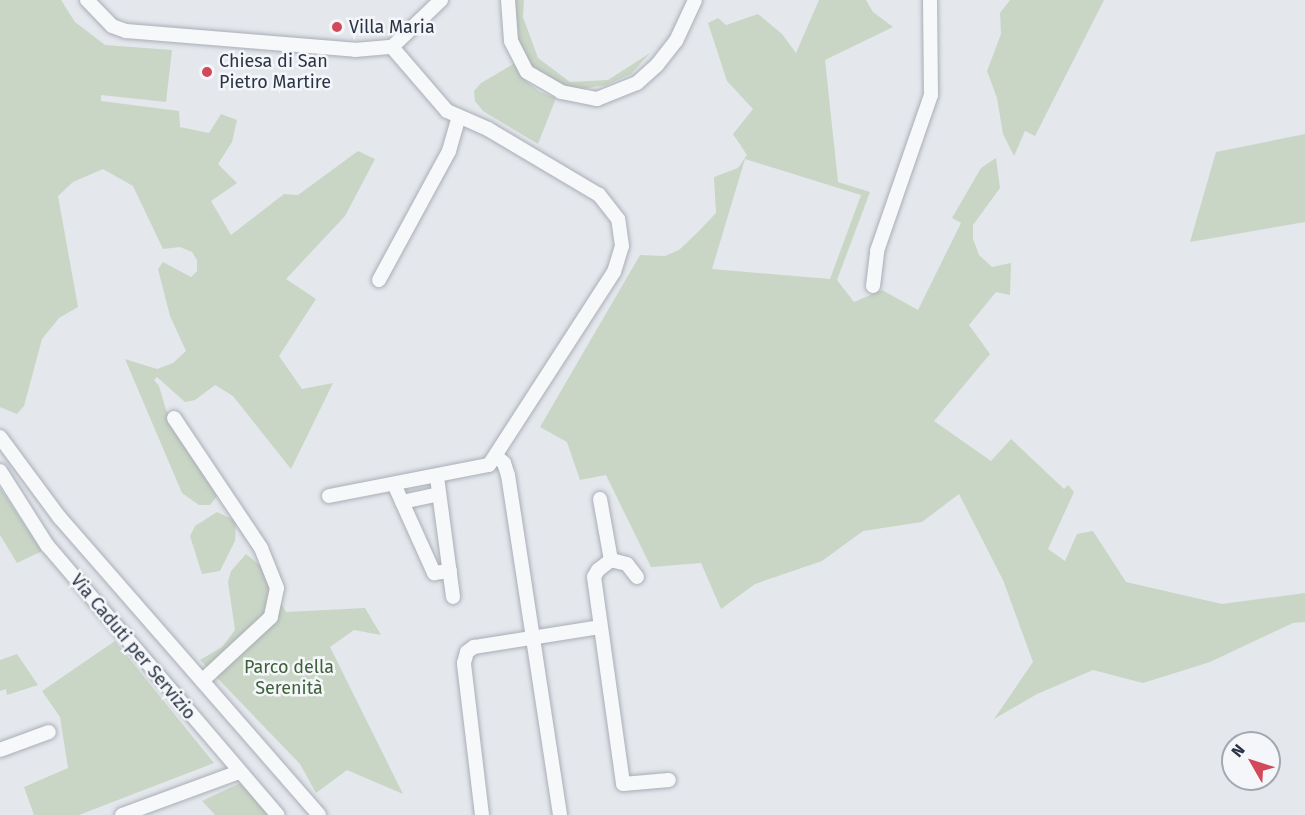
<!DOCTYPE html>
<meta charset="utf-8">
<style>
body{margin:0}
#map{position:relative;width:1305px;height:815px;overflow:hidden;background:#e4e7ec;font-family:"Fira Sans",sans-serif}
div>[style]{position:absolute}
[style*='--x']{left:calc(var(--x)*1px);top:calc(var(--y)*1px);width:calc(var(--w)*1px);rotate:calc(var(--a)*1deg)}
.green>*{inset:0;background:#c9d6c5}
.roads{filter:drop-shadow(0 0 2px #a9aeb7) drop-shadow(0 0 2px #a9aeb7)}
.minor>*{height:14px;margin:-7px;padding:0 7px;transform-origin:7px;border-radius:7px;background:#f7f8fa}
.dots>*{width:16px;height:16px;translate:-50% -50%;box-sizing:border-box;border:3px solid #f4f6f9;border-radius:50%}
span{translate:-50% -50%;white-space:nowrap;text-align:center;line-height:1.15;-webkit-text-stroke:5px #f4f6f9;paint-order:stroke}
.poi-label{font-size:18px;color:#2b3445}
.left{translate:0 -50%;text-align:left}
.street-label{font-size:18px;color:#2b3445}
.park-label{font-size:18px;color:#3f6138}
.north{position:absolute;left:1221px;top:731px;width:60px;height:60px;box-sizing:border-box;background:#f4f6f9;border:2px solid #a4a8b1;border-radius:50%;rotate:309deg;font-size:16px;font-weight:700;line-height:24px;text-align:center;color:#2b3445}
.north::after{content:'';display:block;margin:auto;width:21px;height:27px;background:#d1495b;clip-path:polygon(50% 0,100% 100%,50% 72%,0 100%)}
</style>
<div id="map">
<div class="green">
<i style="clip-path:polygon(0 0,61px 0,75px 22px,105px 45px,172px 50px,166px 102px,101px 95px,101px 101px,179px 111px,180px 127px,209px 133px,221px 114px,237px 120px,232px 142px,218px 164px,237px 183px,211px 201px,231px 235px,284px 194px,298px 195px,358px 151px,375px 159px,345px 216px,286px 279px,316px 299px,279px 356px,302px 389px,333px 383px,291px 469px,233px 396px,215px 385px,195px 400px,185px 402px,157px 377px,154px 380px,159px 386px,166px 410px,200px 459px,217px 496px,210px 505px,199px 505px,182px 493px,125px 359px,157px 369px,173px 363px,186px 351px,170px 316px,158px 269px,163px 262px,191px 277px,197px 271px,197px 260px,192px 252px,180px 247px,163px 249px,133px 186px,103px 169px,73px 182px,58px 196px,78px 307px,59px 318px,42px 339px,24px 406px,17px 414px,0 407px)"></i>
<i style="clip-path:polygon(512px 0,524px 0,523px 17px,538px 58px,570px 82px,608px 80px,650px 53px,631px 74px,606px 85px,582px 89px,559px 84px,537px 72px,525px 59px,515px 38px)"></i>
<i style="clip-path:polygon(evenodd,819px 0,866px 0,873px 12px,893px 27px,825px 60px,838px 182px,870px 192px,837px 280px,854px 302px,882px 290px,918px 310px,961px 223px,952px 218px,981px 168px,996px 158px,1000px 188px,973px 225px,973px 239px,979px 255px,992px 267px,1011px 263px,1010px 295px,996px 292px,969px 325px,990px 354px,934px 421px,991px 461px,1011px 439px,1064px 489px,1068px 485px,1074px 492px,1048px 549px,1065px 561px,1077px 534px,1093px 531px,1126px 582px,1222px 604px,1305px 593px,1305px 622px,1293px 623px,1210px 662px,1143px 683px,1093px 670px,1037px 694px,994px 719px,1033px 662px,1003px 580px,959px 494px,922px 522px,863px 531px,822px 561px,755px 584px,721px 609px,701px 563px,651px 567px,606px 475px,580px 480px,567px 442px,540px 427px,640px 255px,665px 256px,679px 250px,700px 230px,716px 213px,714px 177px,738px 168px,747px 155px,733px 134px,753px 109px,727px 81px,708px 23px,718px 18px,726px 25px,758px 14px,782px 34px,796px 53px,819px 0,745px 159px,861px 195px,830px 279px,712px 269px,745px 159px)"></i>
<i style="clip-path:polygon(1010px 0,1104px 0,1035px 136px,1025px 131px,1014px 156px,1003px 134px,997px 98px,987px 71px,1001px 34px,1000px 13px)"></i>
<i style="clip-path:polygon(515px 63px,526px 81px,540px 92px,556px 98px,538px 144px,483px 111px,475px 101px,474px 91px,481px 83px)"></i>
<i style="clip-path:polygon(1305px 134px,1305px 222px,1190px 242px,1216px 152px)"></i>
<i style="clip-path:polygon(0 488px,42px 551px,17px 563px,0 535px)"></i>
<i style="clip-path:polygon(217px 512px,236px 521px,235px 541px,220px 571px,202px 574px,190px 536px,195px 526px)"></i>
<i style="clip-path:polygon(246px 554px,261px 566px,286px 612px,365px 608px,381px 635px,354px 630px,330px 647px,403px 794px,347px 770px,316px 793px,300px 764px,200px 660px,222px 647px,235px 630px,228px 582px,231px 571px)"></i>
<i style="clip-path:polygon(115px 641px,214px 763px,79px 815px,34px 815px,24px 787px,68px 768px,60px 717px,42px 691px)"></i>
<i style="clip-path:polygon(17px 654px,38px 685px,7px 695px,6px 689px,0 691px,0 660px)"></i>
<i style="clip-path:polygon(242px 782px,272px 815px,215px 815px,202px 801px)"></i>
</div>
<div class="roads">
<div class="minor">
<i style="--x:87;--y:0;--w:36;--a:46"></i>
<i style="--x:112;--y:26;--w:15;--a:20"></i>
<i style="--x:126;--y:31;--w:230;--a:4.7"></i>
<i style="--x:355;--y:50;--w:37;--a:-5"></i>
<i style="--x:392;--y:47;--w:68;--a:-43.8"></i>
<i style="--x:508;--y:0;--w:41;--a:85.8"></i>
<i style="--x:511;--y:41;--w:35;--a:63"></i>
<i style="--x:527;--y:72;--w:39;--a:30"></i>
<i style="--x:561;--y:92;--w:37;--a:11"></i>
<i style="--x:597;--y:99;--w:43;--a:-21.8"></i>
<i style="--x:637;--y:83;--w:27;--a:-42"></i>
<i style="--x:657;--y:65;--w:31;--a:-52"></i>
<i style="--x:676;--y:41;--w:45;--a:-65.1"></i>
<i style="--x:379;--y:280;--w:147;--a:-61.5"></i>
<i style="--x:449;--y:151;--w:35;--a:-74"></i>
<i style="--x:873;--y:286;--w:35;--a:-83"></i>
<i style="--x:877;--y:251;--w:165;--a:-70.9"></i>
<i style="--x:931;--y:95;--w:95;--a:-90.6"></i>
<i style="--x:174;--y:418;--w:156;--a:56.2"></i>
<i style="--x:261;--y:548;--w:43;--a:68.2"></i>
<i style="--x:277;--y:588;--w:30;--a:102"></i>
<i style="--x:271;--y:617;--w:94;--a:137.2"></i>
<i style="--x:0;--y:437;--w:101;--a:53.5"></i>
<i style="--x:60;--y:518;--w:394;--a:48.9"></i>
<i style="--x:497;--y:457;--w:9;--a:41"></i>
<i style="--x:504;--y:463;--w:13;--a:72"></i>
<i style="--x:508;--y:475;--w:344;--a:81.3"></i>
<i style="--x:0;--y:471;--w:88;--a:57.6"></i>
<i style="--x:47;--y:545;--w:355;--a:49.5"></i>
<i style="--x:437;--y:477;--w:121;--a:82.4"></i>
<i style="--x:394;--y:484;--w:98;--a:65.8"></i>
<i style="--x:434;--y:573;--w:16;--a:-7"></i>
<i style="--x:329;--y:496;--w:163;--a:-11"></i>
<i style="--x:489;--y:465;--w:230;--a:-57.1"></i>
<i style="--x:614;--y:272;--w:27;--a:-73"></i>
<i style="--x:622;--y:246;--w:27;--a:-98"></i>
<i style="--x:618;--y:219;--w:31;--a:-128"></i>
<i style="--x:599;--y:195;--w:129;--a:-149.3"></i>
<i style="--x:488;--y:129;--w:45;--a:-156.3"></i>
<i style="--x:447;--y:111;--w:84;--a:-130.7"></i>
<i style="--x:600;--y:499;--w:62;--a:79.8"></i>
<i style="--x:402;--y:502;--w:38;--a:-12"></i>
<i style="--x:637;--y:577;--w:16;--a:-128"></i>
<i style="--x:627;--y:564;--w:16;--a:-166"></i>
<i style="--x:611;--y:560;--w:16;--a:142"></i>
<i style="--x:598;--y:570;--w:8;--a:120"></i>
<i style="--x:594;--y:577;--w:209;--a:82"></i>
<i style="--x:623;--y:784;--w:46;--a:-5"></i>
<i style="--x:0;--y:750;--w:52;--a:-20.2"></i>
<i style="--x:122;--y:815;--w:125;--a:-20.2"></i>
<i style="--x:482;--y:815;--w:153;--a:-96.8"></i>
<i style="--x:464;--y:663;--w:11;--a:-75"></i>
<i style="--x:467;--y:652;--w:9;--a:-36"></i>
<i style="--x:474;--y:647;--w:128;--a:-9"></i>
</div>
</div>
<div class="dots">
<i style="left:337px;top:27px;background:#d1495b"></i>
<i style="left:207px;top:72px;background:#d1495b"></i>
</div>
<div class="poi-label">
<span class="left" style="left:349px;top:27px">Villa Maria</span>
<span class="left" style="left:219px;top:72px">Chiesa di San<br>Pietro Martire</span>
</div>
<div class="street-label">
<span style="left:133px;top:647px;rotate:50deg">Via Caduti per Servizio</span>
</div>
<div class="park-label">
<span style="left:289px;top:678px">Parco della<br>Serenità</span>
</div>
<div class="north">N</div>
</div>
